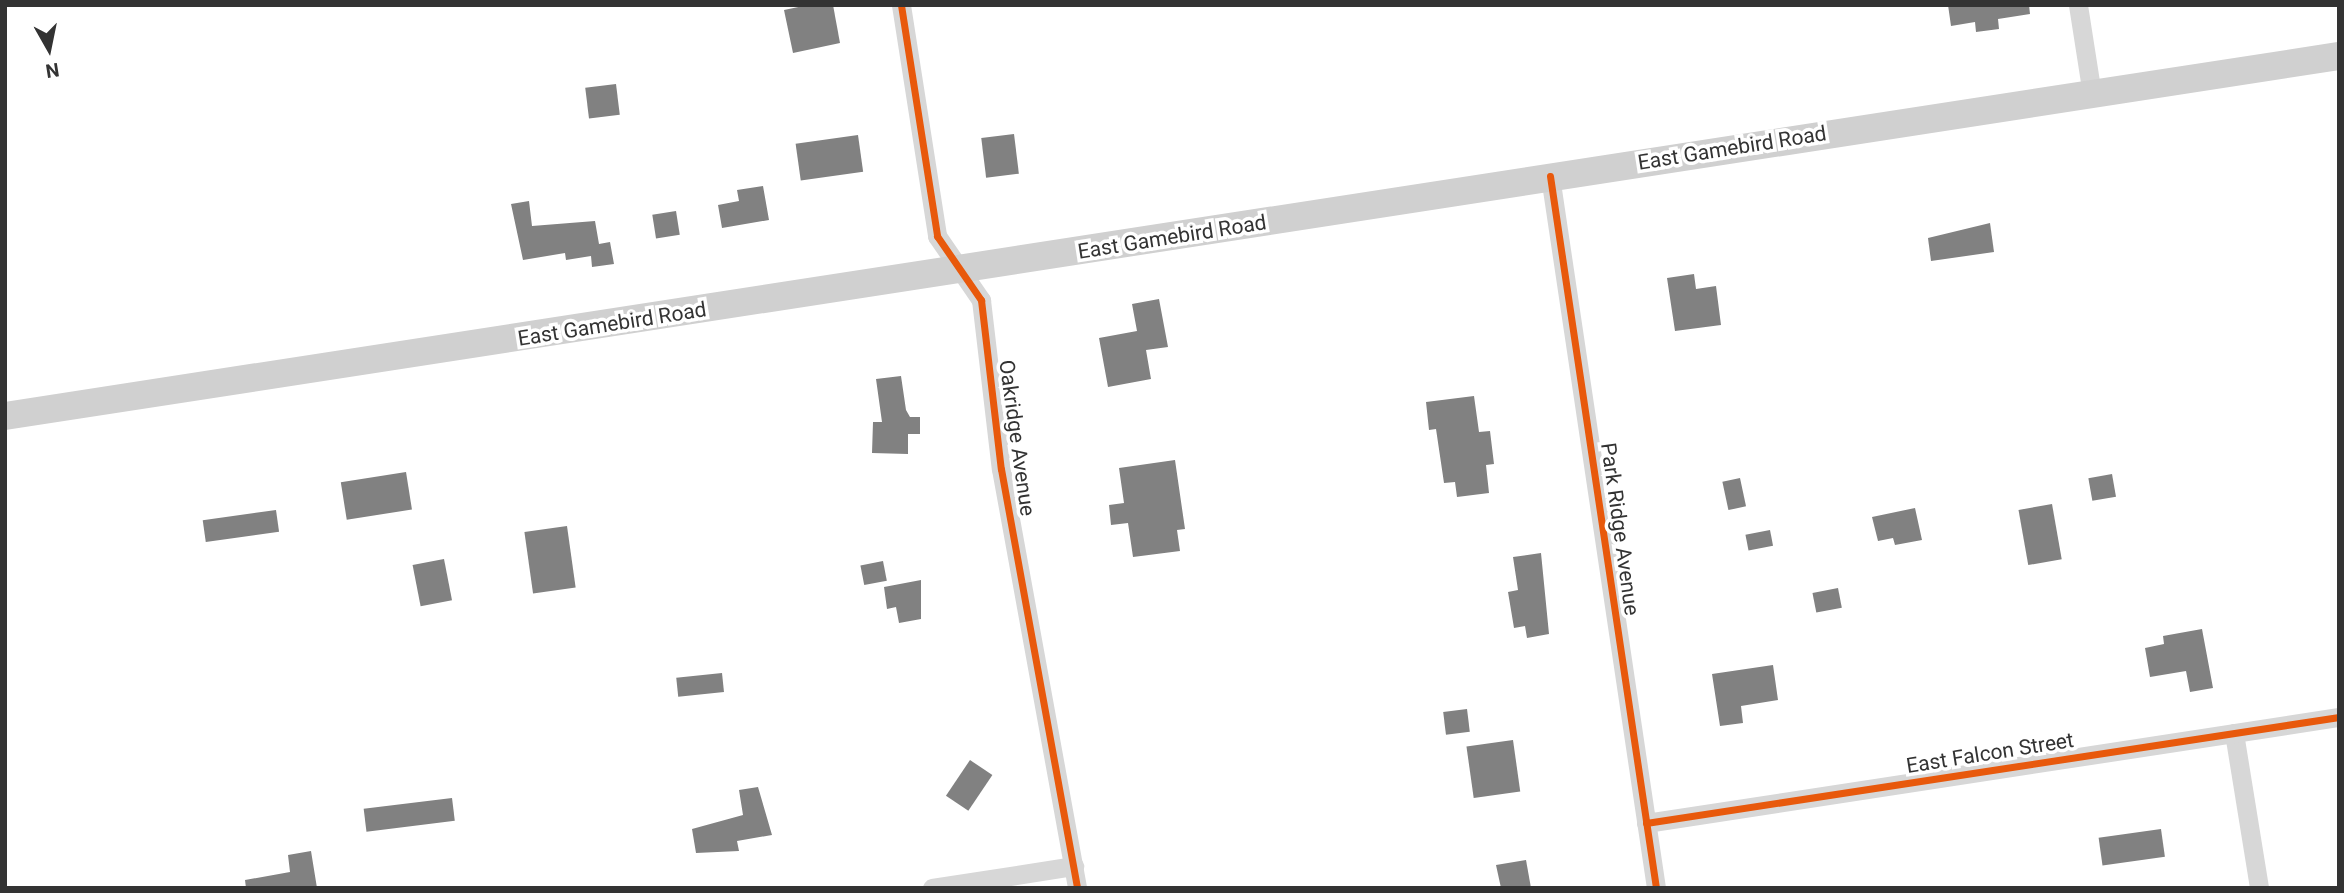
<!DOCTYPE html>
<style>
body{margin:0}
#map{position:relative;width:2344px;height:893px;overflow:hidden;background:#fff;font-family:Roboto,sans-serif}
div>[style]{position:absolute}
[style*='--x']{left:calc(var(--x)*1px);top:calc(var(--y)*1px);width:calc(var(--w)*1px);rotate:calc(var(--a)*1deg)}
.building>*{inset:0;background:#818181;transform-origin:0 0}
.minor>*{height:19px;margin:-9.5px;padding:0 9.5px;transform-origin:9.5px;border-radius:9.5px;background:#d7d7d7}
.secondary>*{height:28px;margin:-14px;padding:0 14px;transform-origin:14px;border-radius:14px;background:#d0d0d0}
.cycleway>*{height:7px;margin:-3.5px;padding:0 3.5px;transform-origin:3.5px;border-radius:3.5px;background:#e8590c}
span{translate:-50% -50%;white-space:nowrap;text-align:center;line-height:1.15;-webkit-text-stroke:7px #fff;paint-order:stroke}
.street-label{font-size:21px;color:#333}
.frame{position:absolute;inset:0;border:7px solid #333;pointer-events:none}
.north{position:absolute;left:14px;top:14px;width:70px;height:70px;-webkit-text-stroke:5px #fff;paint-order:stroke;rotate:171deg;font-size:19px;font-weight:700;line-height:28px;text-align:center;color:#333}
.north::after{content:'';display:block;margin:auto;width:24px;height:32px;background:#333;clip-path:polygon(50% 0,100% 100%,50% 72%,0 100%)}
</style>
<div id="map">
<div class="building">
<i style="clip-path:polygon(808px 5px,833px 5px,840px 43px,793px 53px,784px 10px)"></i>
<i style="clip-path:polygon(1948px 5px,2029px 5px,2030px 14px,1998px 19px,1999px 29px,1976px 32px,1975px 22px,1951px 26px)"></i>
<i style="left:616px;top:84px;width:31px;height:31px;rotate:83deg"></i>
<i style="left:1014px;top:134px;width:40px;height:33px;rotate:83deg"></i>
<i style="left:858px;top:135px;width:37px;height:63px;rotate:82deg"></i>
<i style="clip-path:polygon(763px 186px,769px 220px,722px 228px,718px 205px,739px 201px,737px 190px)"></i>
<i style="clip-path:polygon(529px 201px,532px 226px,595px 221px,599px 244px,610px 242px,614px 264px,592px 267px,591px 256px,566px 260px,565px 253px,523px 260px,511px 204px)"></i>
<i style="left:676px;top:211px;width:24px;height:24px;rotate:81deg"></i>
<i style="clip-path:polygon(1990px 223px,1994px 252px,1931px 261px,1928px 238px)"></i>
<i style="clip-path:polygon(1694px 274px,1696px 289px,1716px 286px,1721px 325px,1675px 331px,1667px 278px)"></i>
<i style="clip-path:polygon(1159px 299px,1168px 347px,1146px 350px,1151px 379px,1108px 387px,1099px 338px,1137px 331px,1132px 304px)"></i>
<i style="clip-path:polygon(901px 376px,906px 410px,910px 417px,920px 417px,920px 434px,908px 434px,908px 454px,872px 453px,873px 422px,882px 422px,876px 379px)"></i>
<i style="clip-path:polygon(1474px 396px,1479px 432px,1490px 431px,1494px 464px,1486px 465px,1489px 493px,1457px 497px,1455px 482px,1444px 483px,1436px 429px,1429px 430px,1426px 402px)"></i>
<i style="clip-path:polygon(1175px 460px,1185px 529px,1177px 530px,1180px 551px,1133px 557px,1128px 523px,1111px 525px,1109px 505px,1124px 503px,1119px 468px)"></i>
<i style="left:406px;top:472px;width:38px;height:66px;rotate:81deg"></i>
<i style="left:2112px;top:474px;width:23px;height:24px;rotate:80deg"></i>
<i style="left:1740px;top:478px;width:29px;height:18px;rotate:78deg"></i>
<i style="left:2052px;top:504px;width:56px;height:34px;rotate:80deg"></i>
<i style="clip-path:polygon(1915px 508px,1922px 540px,1895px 545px,1893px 538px,1878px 541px,1872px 517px)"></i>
<i style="left:276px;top:510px;width:22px;height:74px;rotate:82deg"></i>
<i style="left:567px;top:526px;width:62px;height:43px;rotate:82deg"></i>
<i style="left:1770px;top:530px;width:16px;height:25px;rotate:79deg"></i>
<i style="clip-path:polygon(1541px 553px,1549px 634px,1527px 638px,1525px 626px,1514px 628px,1508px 592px,1518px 590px,1513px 557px)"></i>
<i style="left:444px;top:559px;width:42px;height:32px;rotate:79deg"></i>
<i style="left:883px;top:561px;width:20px;height:23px;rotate:79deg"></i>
<i style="clip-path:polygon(921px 580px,921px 619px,899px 623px,896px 607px,887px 609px,884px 587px)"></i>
<i style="left:1838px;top:588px;width:20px;height:26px;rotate:79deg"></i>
<i style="clip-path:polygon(2202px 629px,2213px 688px,2190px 692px,2186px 671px,2150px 677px,2145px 648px,2164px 644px,2163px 636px)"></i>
<i style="clip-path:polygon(1773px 665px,1778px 700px,1741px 706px,1743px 723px,1720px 726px,1712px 674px)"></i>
<i style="left:722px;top:673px;width:19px;height:46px;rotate:84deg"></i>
<i style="left:1467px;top:709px;width:23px;height:24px;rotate:83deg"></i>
<i style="left:1513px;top:740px;width:52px;height:47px;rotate:82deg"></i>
<i style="left:970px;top:760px;width:27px;height:43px;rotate:34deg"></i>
<i style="clip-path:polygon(758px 787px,772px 835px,737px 841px,739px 851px,696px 853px,692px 829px,743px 815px,739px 790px)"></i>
<i style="left:452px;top:798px;width:23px;height:89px;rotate:83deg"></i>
<i style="left:2161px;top:829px;width:28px;height:63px;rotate:82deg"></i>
<i style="clip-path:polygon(311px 851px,317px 888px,246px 888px,245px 880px,290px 872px,288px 855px)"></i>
<i style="clip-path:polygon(1526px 860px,1531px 888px,1501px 888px,1496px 865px)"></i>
</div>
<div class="minor">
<i style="--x:901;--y:5;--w:234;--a:81.1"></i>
<i style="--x:937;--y:236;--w:78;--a:55.5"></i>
<i style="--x:981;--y:300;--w:170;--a:83.3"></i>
<i style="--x:1001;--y:469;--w:426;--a:79.7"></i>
<i style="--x:2078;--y:5;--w:90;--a:81.1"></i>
<i style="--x:1550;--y:176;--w:720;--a:81.53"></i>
<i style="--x:2234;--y:733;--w:157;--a:80.8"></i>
<i style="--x:1646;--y:823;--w:701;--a:-8.7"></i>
<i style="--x:932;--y:888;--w:144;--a:-8.8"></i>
</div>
<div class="secondary">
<i style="--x:5;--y:416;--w:2362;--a:-8.77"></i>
</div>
<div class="cycleway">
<i style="--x:901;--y:5;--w:234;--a:81.1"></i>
<i style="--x:937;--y:236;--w:78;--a:55.5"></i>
<i style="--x:981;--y:300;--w:170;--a:83.3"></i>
<i style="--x:1001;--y:469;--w:426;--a:79.7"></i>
<i style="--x:1550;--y:176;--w:720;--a:81.53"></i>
<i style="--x:1646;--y:823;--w:701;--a:-8.7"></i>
</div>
<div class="street-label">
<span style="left:1732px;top:148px;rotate:-9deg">East Gamebird Road</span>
<span style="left:1172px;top:237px;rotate:-9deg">East Gamebird Road</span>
<span style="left:612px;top:324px;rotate:-9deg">East Gamebird Road</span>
<span style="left:1017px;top:438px;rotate:82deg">Oakridge Avenue</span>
<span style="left:1620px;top:529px;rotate:82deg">Park Ridge Avenue</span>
<span style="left:1990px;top:753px;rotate:-9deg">East Falcon Street</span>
</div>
<div class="frame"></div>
<div class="north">N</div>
</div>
